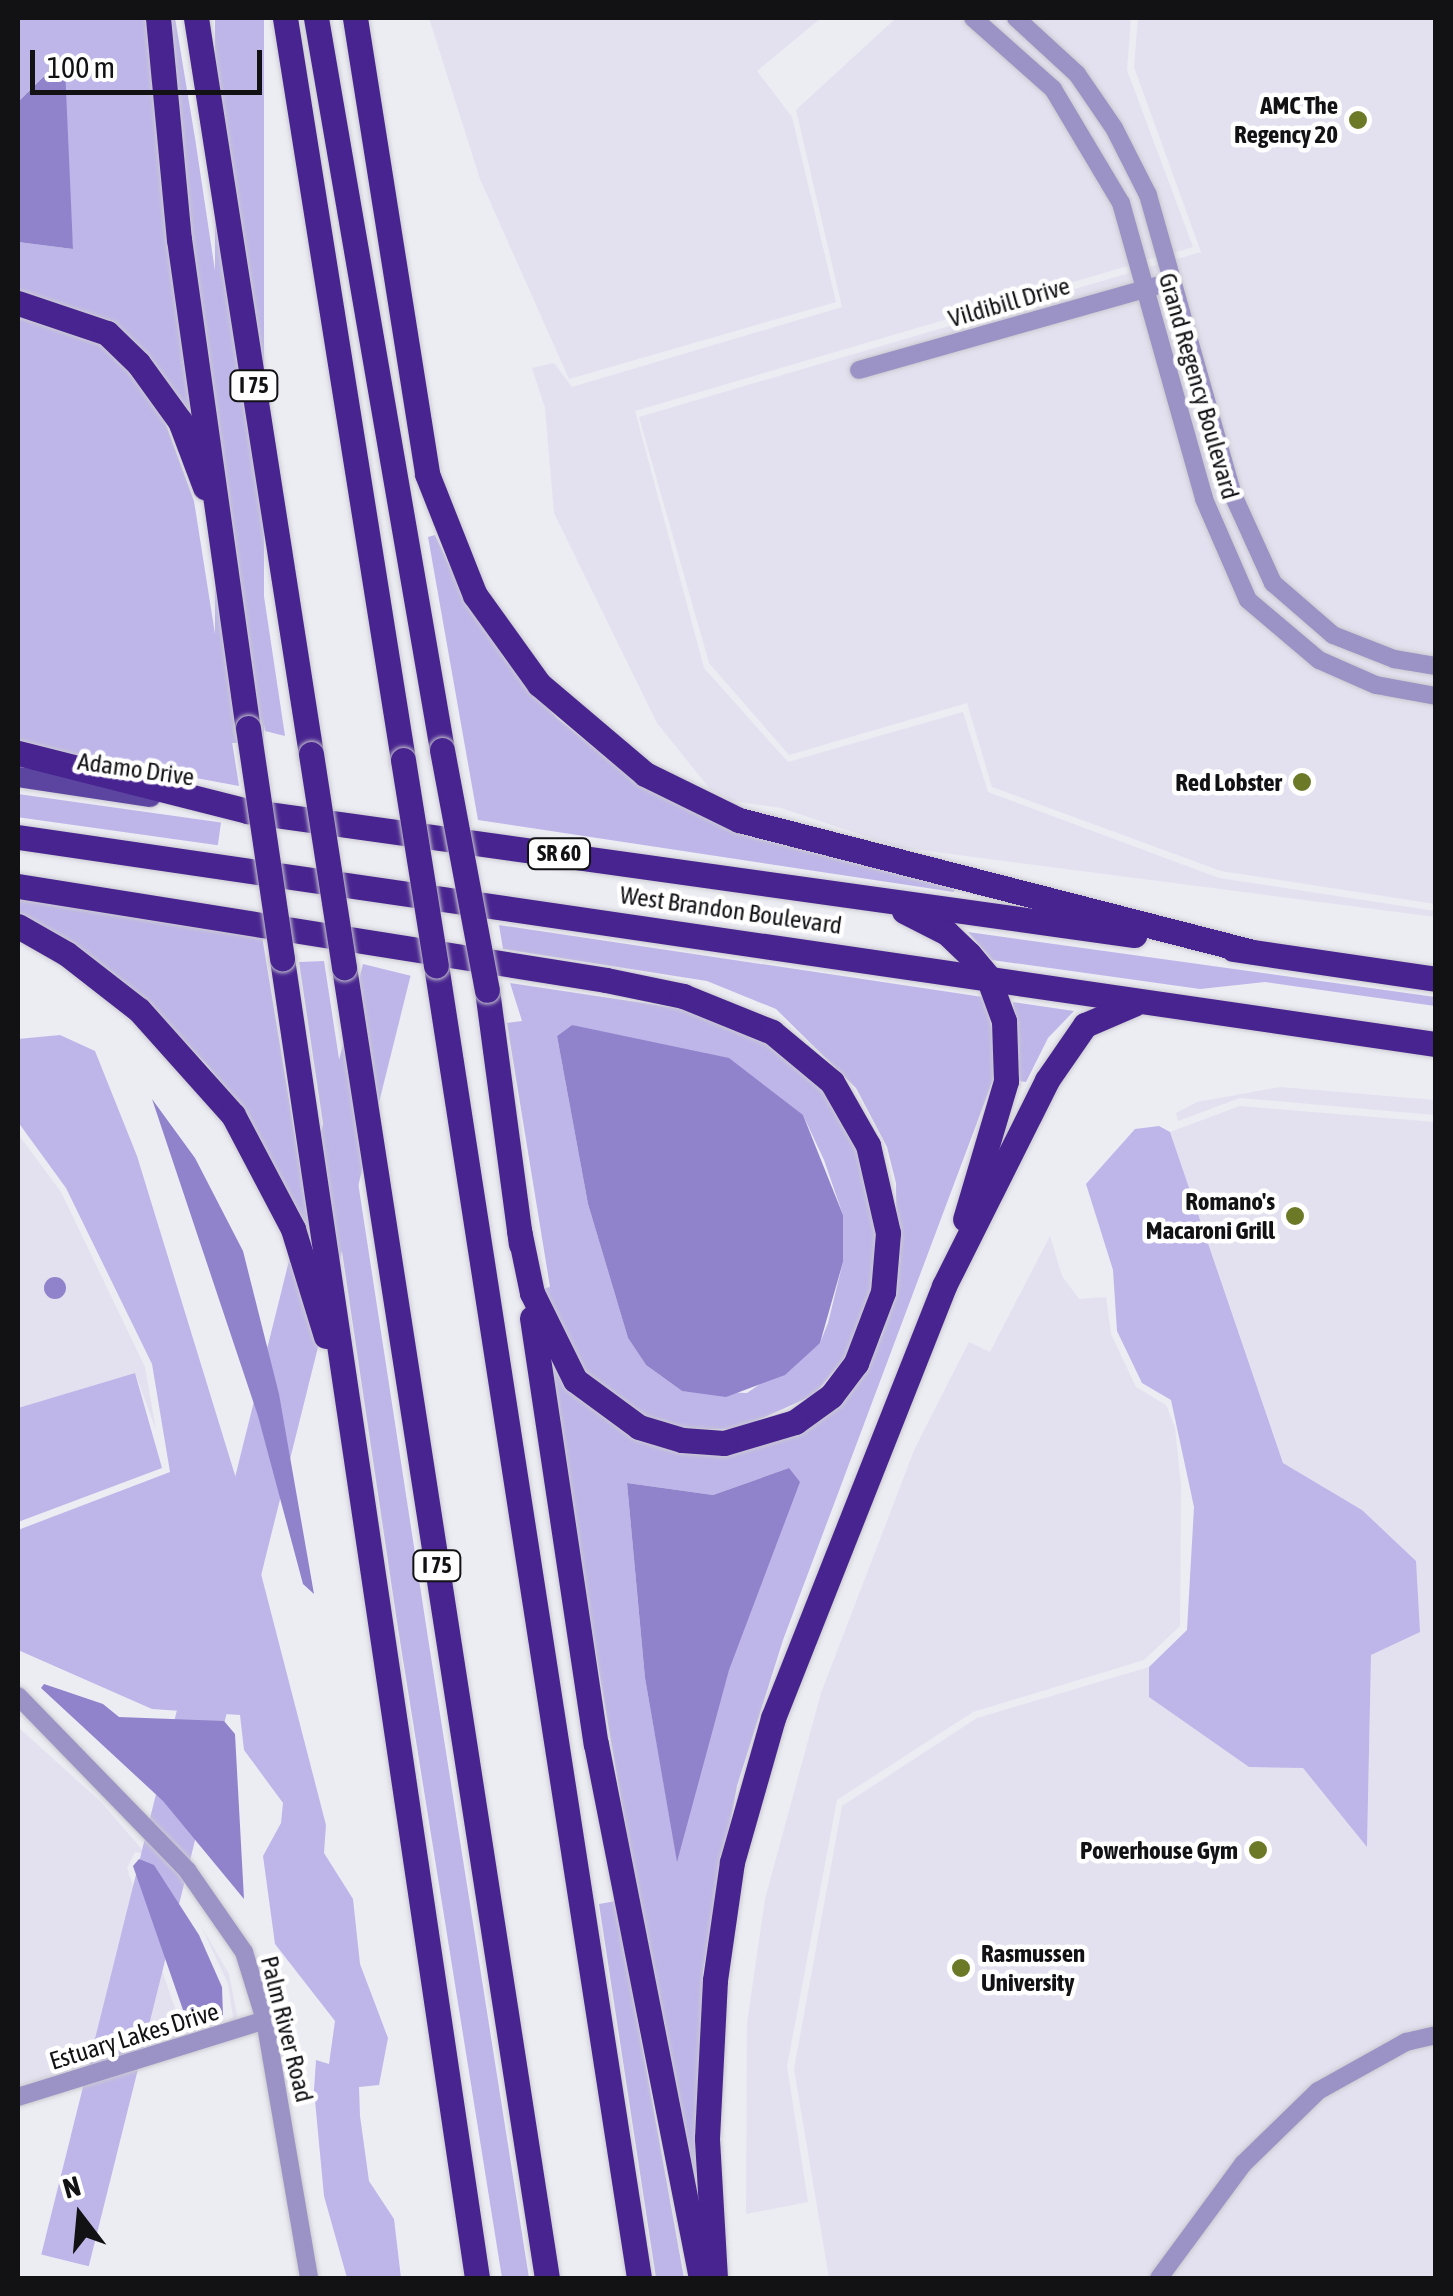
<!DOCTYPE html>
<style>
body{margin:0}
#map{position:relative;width:1453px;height:2296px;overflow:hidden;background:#ececf3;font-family:"Asap Condensed",sans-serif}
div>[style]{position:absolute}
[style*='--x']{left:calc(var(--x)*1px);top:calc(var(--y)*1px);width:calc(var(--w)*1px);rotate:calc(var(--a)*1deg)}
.built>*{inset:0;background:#e3e1ef}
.green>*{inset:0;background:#beb6e9;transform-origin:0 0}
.water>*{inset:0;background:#9183cb}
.round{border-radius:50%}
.roads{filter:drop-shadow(0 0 2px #c9c9cf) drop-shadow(0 0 2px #c9c9cf)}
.minor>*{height:18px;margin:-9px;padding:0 9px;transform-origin:9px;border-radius:9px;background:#9b93c6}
.major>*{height:20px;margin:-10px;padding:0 10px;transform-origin:10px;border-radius:10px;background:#5c45a0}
.highway>*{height:25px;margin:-12.5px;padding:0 12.5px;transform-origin:12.5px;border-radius:12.5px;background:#482490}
.bridges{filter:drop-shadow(0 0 2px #c9c9cf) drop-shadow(0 0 2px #c9c9cf)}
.highway-bridge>*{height:25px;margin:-12.5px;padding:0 12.5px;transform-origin:12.5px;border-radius:12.5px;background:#482490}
.dots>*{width:28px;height:28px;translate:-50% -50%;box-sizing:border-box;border:5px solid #fff;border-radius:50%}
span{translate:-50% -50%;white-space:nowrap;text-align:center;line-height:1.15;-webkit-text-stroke:9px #fff;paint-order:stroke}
.shield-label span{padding:2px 8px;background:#fff;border:2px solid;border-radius:8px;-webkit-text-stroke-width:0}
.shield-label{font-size:22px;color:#121114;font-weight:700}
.poi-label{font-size:25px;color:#121114;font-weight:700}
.right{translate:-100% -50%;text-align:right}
.left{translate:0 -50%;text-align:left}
.street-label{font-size:25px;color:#121114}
.frame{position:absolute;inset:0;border:20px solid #121114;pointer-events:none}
.north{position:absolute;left:30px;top:2166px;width:100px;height:100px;-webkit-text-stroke:8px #fff;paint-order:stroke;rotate:344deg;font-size:28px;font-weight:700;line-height:40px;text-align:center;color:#121114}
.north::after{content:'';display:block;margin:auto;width:35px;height:45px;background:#121114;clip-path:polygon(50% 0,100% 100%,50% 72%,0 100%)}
.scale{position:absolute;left:30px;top:50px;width:232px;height:45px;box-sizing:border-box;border:5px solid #121114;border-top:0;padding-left:12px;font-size:30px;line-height:35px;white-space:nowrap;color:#121114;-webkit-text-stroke:8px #fff;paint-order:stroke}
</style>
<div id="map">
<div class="built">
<i style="clip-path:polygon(429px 18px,821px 18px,757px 71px,792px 117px,836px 302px,569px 379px,480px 179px)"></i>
<i style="clip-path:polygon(896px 18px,960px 18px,1047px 95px,1113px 206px,1131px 265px,635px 411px,704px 668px,788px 762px,963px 712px,988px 792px,1219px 878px,1435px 911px,1435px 917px,897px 847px,781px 808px,732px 801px,710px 789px,657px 723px,554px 513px,545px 408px,532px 368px,554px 363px,572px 387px,842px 307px,796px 110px)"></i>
<i style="clip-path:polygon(987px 18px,1003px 18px,1071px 80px,1108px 133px,1140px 199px,1157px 257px,1146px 260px,1127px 199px,1059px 84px)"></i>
<i style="clip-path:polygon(1030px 18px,1131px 18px,1127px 70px,1193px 247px,1173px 253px,1083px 69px)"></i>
<i style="clip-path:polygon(1138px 18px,1435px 18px,1435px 904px,1221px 871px,992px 787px,967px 703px,789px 755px,709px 663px,639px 417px,1201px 252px,1134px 67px)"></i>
<i style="clip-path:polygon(1280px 1087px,1435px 1100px,1435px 1115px,1240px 1098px,1178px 1121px,1176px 1113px,1197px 1102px)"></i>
<i style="clip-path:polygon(1240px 1106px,1435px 1122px,1435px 2278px,829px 2278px,794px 2069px,842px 1806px,977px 1718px,1149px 1667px,1150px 1697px,1249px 1767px,1303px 1768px,1367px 1846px,1371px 1654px,1362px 1510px,1283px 1463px,1170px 1132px)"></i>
<i style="clip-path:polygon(18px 1134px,61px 1192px,145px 1367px,156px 1430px,135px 1373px,18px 1408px)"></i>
<i style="clip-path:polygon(1050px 1236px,1062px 1276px,1079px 1299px,1106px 1297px,1111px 1334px,1136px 1387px,1166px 1405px,1175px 1427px,1181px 1486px,1180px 1626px,1144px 1660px,973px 1712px,837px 1800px,787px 2066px,808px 2202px,746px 2214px,747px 2023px,765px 1899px,821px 1693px,915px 1448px,969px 1342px,990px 1352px)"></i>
<i style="clip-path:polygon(18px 1727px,101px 1802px,146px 1854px,135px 1852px,127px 1868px,177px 2014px,191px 2024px,224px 2024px,233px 2017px,228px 1984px,201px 1926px,229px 1974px,238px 2020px,18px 2089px)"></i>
</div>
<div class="green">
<i style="clip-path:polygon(18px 18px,147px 18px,201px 434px,151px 366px,18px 293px,18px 242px,73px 249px,57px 62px,18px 102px)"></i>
<i style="clip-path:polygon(168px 18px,175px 18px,195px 138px,285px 736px,265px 731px,204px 345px)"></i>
<i style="left:215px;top:18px;width:49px;height:725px"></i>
<i style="clip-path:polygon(18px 309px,85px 333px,111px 351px,161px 411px,194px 501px,239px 786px,18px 745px)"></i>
<i style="clip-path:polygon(435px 535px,468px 605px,507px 662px,557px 718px,622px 770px,732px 830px,955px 881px,954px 892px,478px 820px,428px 537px)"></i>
<i style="left:18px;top:794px;width:205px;height:23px;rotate:8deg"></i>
<i style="clip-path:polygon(18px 897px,262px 936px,311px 1233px,305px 1234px,260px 1139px,208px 1066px,162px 1018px,18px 915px)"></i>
<i style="clip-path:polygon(evenodd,499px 925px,983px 997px,993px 1030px,993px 1080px,783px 1640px,737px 1786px,703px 1971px,696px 2181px,689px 2182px,653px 1987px,547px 1367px,555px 1366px,583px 1401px,626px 1431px,726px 1450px,859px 1374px,882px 1335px,897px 1282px,896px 1183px,887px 1147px,856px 1088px,776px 1009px,707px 981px,503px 949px,499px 925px,789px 1468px,706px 1742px,677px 1859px,645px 1678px,627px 1483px,713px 1495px,789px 1468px)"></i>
<i style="clip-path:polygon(968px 932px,1435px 997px,1435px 1006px,1265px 982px,1200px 989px,992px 960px)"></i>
<i style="clip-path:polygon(324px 961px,428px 1638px,529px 2278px,502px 2278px,397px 1622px,299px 962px)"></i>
<i style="left:363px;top:964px;width:49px;height:1330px;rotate:14deg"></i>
<i style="clip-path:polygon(evenodd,510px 983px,683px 1009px,767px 1038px,828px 1095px,857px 1144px,880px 1253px,858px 1342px,814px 1395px,738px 1429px,688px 1430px,641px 1417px,576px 1366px,542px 1289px,550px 1287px,507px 1023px,522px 1021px,510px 983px,572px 1025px,803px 1115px,824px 1160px,843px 1215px,843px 1262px,828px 1323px,820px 1343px,747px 1393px,682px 1391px,646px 1365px,628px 1338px,588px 1204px,557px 1036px,572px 1025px)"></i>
<i style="clip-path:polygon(1013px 1002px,1074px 1011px,1048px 1038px,1026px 1082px,1019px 1081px)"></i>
<i style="clip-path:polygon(60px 1035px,95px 1051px,137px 1156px,238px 1485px,326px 1825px,324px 1853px,353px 1899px,360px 1964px,388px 2038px,379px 2085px,359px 2087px,360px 2116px,369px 2181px,394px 2219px,401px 2278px,347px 2278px,324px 2196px,314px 2090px,316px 2060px,329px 2064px,335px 2021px,275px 1944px,263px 1856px,281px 1823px,283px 1803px,244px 1750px,240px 1715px,152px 1709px,18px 1650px,18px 1530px,170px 1472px,152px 1364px,66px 1188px,18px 1122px,18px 1039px)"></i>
<i style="clip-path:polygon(1159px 1126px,1170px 1132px,1283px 1463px,1362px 1510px,1416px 1561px,1420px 1632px,1371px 1655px,1367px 1847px,1303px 1768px,1249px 1767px,1149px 1697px,1149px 1667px,1187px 1630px,1194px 1507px,1171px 1400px,1142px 1383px,1117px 1331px,1113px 1270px,1086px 1184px,1135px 1129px)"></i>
<i style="clip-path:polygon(135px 1373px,162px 1468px,18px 1522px,18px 1408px)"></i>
<i style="clip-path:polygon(616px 1901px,684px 2278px,656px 2278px,599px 1904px)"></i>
</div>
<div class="water">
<i style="clip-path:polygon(58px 62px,65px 67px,73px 249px,18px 242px,18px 102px)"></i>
<i style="clip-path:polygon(572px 1025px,729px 1058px,803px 1115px,843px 1215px,843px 1262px,820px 1343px,785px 1375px,726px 1397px,682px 1391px,646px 1365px,628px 1338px,588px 1204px,557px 1036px)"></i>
<i style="clip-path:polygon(152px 1099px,195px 1158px,243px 1251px,279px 1394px,314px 1594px,303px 1584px,258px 1416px)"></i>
<i class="round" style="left:44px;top:1277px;width:22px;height:22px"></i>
<i style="clip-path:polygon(789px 1468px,800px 1482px,729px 1670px,677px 1862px,645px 1678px,627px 1483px,713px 1495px)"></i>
<i style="clip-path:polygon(44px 1684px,103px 1704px,119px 1717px,224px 1721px,235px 1734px,244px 1899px,163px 1801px,41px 1688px)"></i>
<i style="clip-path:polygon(139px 1859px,154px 1865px,199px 1935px,222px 1987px,223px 2016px,183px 2010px,133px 1866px)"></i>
</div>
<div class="roads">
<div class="minor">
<i style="--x:973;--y:18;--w:107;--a:41.6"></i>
<i style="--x:1053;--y:89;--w:133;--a:59.2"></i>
<i style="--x:1121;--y:203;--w:307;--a:74.3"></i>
<i style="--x:1204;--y:499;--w:110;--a:66.5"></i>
<i style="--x:1248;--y:600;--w:93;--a:40.2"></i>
<i style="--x:1319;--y:660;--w:62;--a:23.7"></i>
<i style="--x:1376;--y:685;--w:61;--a:10.4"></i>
<i style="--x:1016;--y:18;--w:83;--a:42.6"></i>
<i style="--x:1077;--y:74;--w:65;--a:55.6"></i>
<i style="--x:1114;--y:128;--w:75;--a:63.1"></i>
<i style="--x:1148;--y:195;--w:312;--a:74.2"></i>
<i style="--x:1233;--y:495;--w:97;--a:65.6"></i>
<i style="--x:1273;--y:583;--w:79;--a:40.9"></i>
<i style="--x:1333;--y:635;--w:66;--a:21.5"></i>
<i style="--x:1394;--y:659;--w:43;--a:9.5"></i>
<i style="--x:859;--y:370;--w:309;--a:-15.8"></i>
<i style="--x:18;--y:1696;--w:243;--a:45.8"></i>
<i style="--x:187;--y:1870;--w:100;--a:55.2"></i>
<i style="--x:244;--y:1952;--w:71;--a:72.8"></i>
<i style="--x:265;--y:2020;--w:262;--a:80.3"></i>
<i style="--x:18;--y:2097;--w:259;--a:-17.3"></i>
<i style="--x:1159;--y:2278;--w:142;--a:-53.6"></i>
<i style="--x:1243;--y:2164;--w:105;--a:-44.2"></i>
<i style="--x:1318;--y:2091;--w:101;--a:-29.1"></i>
<i style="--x:1406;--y:2042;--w:31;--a:-13"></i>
</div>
<div class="major">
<i style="--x:18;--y:777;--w:134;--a:8.6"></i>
</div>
<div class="highway">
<i style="--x:158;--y:18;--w:222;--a:84.6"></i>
<i style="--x:179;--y:239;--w:494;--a:82"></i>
<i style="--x:196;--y:18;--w:745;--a:81.12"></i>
<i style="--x:285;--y:18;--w:751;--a:80.96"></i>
<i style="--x:316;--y:18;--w:743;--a:80.23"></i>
<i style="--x:355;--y:18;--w:462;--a:81"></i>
<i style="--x:427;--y:474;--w:130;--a:68.4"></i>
<i style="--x:475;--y:595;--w:110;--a:54.3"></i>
<i style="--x:539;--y:684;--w:139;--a:40.3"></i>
<i style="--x:645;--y:774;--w:105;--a:26.1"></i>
<i style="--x:739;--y:820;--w:527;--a:14.41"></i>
<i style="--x:18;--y:303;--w:94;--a:18.6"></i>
<i style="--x:107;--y:333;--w:43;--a:44.1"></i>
<i style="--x:138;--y:363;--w:72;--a:54.1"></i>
<i style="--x:180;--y:421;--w:71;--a:69.3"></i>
<i style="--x:18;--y:753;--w:236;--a:14.2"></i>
<i style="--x:247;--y:811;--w:896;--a:7.96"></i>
<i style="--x:18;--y:837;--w:1433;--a:8.31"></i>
<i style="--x:18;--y:886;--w:595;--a:9.08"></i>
<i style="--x:606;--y:980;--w:79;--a:11.7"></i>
<i style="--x:683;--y:996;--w:96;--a:22"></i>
<i style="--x:772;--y:1032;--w:78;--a:39.8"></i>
<i style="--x:832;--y:1082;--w:73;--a:60.3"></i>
<i style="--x:868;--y:1145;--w:90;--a:77.2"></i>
<i style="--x:888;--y:1233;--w:59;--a:94.8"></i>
<i style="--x:883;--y:1292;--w:76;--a:110.8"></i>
<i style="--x:856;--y:1363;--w:41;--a:127.1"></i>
<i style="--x:831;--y:1396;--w:44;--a:144.2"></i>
<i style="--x:795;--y:1422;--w:74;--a:163.5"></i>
<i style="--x:724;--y:1443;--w:42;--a:-175.9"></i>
<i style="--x:682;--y:1440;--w:45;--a:-163.2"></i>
<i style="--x:639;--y:1427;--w:79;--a:-143.7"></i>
<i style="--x:575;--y:1380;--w:97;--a:-116.3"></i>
<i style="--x:532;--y:1293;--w:64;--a:-101.7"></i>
<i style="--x:904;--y:911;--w:48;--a:27.1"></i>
<i style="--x:947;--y:933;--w:30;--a:44"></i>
<i style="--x:969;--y:954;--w:30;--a:50"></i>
<i style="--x:988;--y:977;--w:47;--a:70"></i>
<i style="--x:1004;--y:1021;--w:60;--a:88.1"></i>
<i style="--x:1006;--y:1081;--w:144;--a:106.5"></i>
<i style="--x:18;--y:926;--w:56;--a:29.7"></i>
<i style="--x:67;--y:954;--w:91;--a:37.9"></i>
<i style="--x:139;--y:1010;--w:141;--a:48.2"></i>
<i style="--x:233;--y:1115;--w:129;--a:62.2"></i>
<i style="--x:293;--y:1229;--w:112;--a:72.9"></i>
<i style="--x:1233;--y:949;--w:205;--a:8.4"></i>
<i style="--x:282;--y:959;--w:1333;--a:81.59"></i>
<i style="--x:436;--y:965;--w:1329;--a:81.21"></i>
<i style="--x:344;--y:967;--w:1327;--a:81.2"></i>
<i style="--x:487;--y:990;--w:256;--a:82.4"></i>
<i style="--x:532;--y:1318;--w:431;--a:81.5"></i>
<i style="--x:596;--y:1744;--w:544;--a:78.88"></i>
<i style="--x:715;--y:2278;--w:140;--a:-93.3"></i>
<i style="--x:707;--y:2138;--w:158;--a:-87.1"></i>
<i style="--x:715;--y:1980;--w:119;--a:-81.8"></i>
<i style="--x:732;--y:1862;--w:150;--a:-74.1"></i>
<i style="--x:773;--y:1718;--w:465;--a:-68.4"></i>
<i style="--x:944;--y:1286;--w:230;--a:-63.4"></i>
<i style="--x:1047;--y:1080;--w:67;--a:-55.4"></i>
<i style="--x:1085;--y:1025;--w:53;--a:-23.2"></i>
</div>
</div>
<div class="bridges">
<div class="highway-bridge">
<i style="--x:248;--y:728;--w:233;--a:81.6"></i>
<i style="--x:442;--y:750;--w:244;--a:79.4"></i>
<i style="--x:311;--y:754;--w:216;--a:81.2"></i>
<i style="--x:403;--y:760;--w:208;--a:80.9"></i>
</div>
</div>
<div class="dots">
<i style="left:1358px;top:120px;background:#6c7a28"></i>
<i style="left:1302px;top:782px;background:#6c7a28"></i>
<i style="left:1295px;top:1216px;background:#6c7a28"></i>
<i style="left:1258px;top:1850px;background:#6c7a28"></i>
<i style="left:961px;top:1968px;background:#6c7a28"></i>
</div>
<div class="shield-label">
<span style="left:254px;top:386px">I 75</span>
<span style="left:559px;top:854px">SR 60</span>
<span style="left:437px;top:1566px">I 75</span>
</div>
<div class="poi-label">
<span class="right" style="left:1338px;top:120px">AMC The<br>Regency 20</span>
<span class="right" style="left:1282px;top:782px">Red Lobster</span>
<span class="right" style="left:1275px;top:1216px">Romano's<br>Macaroni Grill</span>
<span class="right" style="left:1238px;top:1850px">Powerhouse Gym</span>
<span class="left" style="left:981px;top:1968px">Rasmussen<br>University</span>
</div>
<div class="street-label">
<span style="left:1009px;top:302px;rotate:-16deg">Vildibill Drive</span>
<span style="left:1199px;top:386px;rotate:74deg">Grand Regency Boulevard</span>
<span style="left:136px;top:769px;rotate:8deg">Adamo Drive</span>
<span style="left:731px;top:910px;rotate:8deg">West Brandon Boulevard</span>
<span style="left:287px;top:2029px;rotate:76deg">Palm River Road</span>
<span style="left:134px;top:2036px;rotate:-17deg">Estuary Lakes Drive</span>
</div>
<div class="frame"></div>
<div class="north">N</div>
<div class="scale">100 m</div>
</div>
